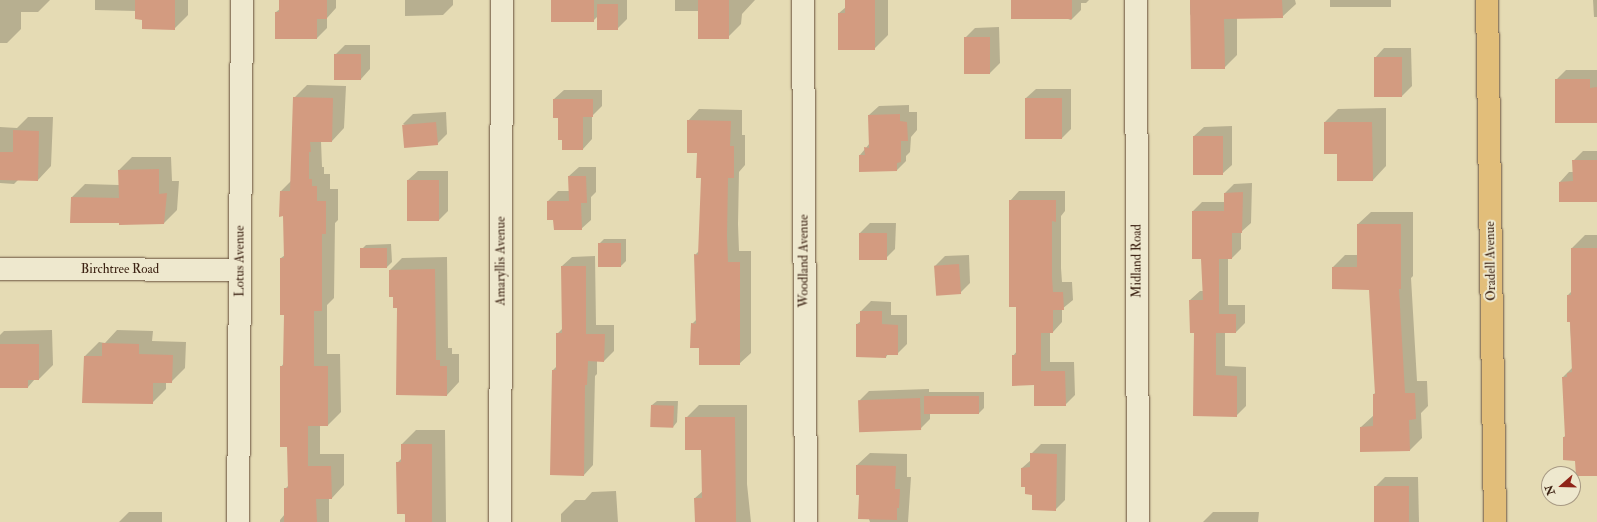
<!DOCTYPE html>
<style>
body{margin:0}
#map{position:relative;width:1597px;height:522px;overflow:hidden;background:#e5dbb4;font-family:"IM FELL Double Pica",serif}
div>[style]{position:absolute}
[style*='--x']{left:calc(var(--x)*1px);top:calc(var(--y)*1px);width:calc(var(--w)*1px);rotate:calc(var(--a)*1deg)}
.shadow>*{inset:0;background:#0003;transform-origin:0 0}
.building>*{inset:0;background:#d39b80;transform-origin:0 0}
.roads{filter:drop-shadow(0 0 1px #66503b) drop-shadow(0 0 1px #66503b)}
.street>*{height:22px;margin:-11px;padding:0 11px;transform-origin:11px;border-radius:11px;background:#eee8ce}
.primary>*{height:22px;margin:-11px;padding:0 11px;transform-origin:11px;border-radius:11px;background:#e2be7a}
span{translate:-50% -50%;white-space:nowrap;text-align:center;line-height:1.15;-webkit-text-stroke:4px #eee8ce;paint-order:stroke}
.street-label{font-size:13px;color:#3c2213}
.north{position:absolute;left:1541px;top:466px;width:40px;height:40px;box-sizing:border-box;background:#eee8ce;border:1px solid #a79983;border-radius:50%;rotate:250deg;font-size:11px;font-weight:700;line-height:16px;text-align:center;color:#3c2213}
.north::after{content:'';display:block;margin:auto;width:14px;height:18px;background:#8f2418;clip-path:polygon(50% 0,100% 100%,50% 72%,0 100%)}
</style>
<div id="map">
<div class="shadow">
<i style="clip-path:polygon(0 0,50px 0,38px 12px,21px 12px,21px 29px,7px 43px,0 43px)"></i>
<i style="clip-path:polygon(95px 0,188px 0,188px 15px,174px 29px,136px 11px,95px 10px)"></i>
<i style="clip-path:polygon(280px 0,336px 0,336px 8px,327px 18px,327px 28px,317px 38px,276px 38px,276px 12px,280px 9px)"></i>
<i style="clip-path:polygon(405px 0,453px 0,453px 5px,443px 15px,405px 16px)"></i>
<i style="clip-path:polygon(552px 0,627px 0,627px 19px,617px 29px,598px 16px,594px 20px)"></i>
<i style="clip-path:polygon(675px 0,755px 0,742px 14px,741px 24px,727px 38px,699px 11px,675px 11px)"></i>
<i style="clip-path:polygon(846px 0,888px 0,888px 35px,874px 49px,839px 13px,846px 7px)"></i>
<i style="clip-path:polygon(1012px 0,1089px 0,1086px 3px,1081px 3px,1081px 10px,1071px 20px)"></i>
<i style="clip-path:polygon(1190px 0,1295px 0,1296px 4px,1282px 17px,1237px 18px,1237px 55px,1224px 68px,1190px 14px)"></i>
<i style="left:1330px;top:0;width:61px;height:7px"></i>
<i style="clip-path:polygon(1593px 0,1597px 0,1597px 17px,1594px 17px)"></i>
<i style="clip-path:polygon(999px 27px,1000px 63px,990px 73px,965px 38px,975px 28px)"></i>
<i style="clip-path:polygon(345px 45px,370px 45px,370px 69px,361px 79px,335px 55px)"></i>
<i style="clip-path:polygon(1384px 48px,1411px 48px,1412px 86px,1402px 96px,1375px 96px,1375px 58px)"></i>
<i style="clip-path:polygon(1566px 70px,1597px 70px,1597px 122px,1556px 80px)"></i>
<i style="clip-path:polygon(307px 85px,346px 86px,344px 128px,332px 141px,321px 141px,322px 167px,324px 167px,324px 174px,330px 174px,330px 189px,338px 189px,338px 220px,335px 223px,334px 298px,327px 305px,327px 354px,340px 354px,341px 412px,328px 425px,320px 425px,320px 454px,344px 454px,344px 485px,332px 498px,329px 498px,329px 522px,280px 522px,280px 520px,285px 514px,285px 489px,289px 485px,288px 446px,281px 367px,284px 363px,285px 314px,281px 258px,285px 255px,284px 215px,281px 191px,291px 181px,294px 98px)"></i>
<i style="clip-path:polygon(1036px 89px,1071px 89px,1071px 129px,1061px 139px,1026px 98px)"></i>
<i style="clip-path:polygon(564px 90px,602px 90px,602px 106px,592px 116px,592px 139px,583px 149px,563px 139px,554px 99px)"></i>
<i style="clip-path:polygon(909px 105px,909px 112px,917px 112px,917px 130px,911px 137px,910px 152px,906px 156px,906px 161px,897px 170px,860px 155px,870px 143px,869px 115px,879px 106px)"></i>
<i style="clip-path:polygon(1386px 108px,1386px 166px,1373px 180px,1325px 122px,1338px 109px)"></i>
<i style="clip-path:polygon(699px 109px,742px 110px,742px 135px,745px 135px,745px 165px,739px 172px,738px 224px,739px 251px,751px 251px,751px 353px,739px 364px,700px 347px,692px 324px,697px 319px,695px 255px,699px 251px,702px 177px,698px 152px,688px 121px)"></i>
<i style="clip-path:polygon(446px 112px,447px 134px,437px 144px,403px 124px,413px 114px)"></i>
<i style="clip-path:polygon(28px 117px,53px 117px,51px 166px,38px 180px,18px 180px,14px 184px,0 183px,0 127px,17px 128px)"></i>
<i style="clip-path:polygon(1232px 126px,1232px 165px,1222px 174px,1194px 136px,1204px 127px)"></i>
<i style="clip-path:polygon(1583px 151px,1597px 151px,1597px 200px,1560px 182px,1569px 172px,1574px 172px,1573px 161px)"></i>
<i style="clip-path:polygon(132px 157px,171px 157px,172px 181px,179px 181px,177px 210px,164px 223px,120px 222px,72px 197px,85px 184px,119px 185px,119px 170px)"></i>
<i style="clip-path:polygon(579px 167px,596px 167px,596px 192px,591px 197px,591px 220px,581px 229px,554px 219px,548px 201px,558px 191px,570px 191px,569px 176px)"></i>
<i style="clip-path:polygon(418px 171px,448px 171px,448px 211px,438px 221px,408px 180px)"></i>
<i style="clip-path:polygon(1252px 183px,1251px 223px,1241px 232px,1241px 249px,1232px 258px,1228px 258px,1228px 305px,1245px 305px,1245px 323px,1236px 332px,1225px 332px,1225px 366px,1246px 367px,1246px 406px,1236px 416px,1195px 332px,1191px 332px,1190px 300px,1200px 291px,1204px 291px,1202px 258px,1193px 211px,1202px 202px,1225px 202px,1225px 193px,1234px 184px)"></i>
<i style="clip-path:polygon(1019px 191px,1065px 191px,1065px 211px,1061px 216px,1061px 268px,1062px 282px,1072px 282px,1073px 300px,1062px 309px,1062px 322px,1053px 332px,1050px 332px,1050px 362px,1074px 362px,1075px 395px,1065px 405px,1035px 384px,1013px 356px,1017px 351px,1017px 306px,1010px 201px)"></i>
<i style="clip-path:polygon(1371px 212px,1413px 212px,1413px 276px,1411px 278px,1417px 381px,1427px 381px,1428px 406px,1421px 413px,1422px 438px,1410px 450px,1361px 427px,1374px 415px,1374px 394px,1376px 392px,1370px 289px,1333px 288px,1333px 267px,1345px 255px,1358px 255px,1358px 224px)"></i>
<i style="clip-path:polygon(870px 223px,896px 223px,895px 249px,885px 259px,860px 259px,860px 233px)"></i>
<i style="clip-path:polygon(1585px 235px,1597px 235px,1597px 475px,1576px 460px,1564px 437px,1566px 435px,1563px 377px,1573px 367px,1568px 295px,1572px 291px,1572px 248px)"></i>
<i style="clip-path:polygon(604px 239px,626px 239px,626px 261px,621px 266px,599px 244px)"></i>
<i style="clip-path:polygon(391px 244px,392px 262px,387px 267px,361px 250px,366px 245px)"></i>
<i style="clip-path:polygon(969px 255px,970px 283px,960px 293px,935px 266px,945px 256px)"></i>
<i style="clip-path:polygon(595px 256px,596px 325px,614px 325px,614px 351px,604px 361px,597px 361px,597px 374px,595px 376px,593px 465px,584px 475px,551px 474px,553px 370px,557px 366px,557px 334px,563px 328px,562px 266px,572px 257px)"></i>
<i style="clip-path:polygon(447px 257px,448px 348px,452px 348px,452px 354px,459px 354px,459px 382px,447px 395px,398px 307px,390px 270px,402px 258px)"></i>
<i style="clip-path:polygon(871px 301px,891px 302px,891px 315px,907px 315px,907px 344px,897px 354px,888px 354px,886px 357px,857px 324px,861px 321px,861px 311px)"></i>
<i style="clip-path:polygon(52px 330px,53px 365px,39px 379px,35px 379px,28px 387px,0 387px,0 335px,4px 331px)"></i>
<i style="clip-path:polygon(117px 330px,153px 331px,152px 341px,186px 342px,185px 368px,171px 382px,166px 382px,166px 389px,152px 403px,85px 356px,99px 342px,105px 343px)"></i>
<i style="clip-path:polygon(929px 389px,929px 392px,984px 392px,984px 408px,979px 413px,930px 413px,930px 419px,920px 429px,859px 401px,869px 391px)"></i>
<i style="clip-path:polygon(657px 401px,678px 401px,677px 422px,673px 427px,652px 405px)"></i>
<i style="clip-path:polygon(699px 405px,747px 405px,747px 484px,751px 522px,696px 522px,695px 498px,703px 491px,702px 449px,686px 418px)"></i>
<i style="clip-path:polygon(416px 430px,445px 430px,446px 522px,406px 522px,397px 463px,402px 458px,402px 444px)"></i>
<i style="clip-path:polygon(1041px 444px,1066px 444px,1065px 500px,1055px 510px,1033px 494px,1022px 468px,1031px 460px,1031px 454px)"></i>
<i style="clip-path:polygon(870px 453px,907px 454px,907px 477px,911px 477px,908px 522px,870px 522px,860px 494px,857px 494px,857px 465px)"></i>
<i style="clip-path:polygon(1385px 477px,1418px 477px,1419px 522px,1376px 522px,1375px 487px)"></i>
<i style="clip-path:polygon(616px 491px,618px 522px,561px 522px,561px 514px,575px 500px,585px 500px,592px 492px)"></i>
<i style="clip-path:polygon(129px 512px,162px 512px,162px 522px,119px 522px)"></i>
<i style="clip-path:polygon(1213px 512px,1259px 512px,1258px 522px,1203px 522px)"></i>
</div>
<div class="building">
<i style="clip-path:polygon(135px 0,175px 0,175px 30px,142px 29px,142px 20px,135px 19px)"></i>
<i style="clip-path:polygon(279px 0,327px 0,327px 19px,317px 19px,317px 39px,275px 39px,275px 12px,279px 12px)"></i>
<i style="left:551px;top:0;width:43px;height:22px"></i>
<i style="left:698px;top:0;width:31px;height:39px"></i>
<i style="clip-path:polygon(845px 0,875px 0,875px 50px,838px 50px,838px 13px,845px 13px)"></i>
<i style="left:1011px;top:0;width:61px;height:19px"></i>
<i style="clip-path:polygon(1190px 0,1282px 0,1283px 18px,1224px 19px,1225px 69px,1191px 69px)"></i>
<i style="left:597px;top:4px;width:21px;height:26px"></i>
<i style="left:964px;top:37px;width:26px;height:37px"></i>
<i style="left:334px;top:54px;width:27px;height:26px"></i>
<i style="left:1402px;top:57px;width:40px;height:28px;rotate:90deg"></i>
<i style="clip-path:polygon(1555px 79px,1590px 79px,1590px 88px,1597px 87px,1597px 123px,1555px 123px)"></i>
<i style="clip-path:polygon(293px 97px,333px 98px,332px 142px,310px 142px,311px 152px,309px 152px,309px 179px,312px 179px,312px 186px,317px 186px,317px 201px,326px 201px,326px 234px,322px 234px,322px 311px,314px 311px,314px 366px,328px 366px,328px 426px,308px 426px,308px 466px,331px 466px,332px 499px,316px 499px,317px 522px,284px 522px,284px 488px,288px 488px,287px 447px,280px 447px,280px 366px,283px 366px,284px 315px,280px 315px,280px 258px,284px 258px,283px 216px,279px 217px,280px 191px,290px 191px)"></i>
<i style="left:1025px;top:98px;width:37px;height:41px"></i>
<i style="clip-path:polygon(553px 99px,593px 99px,593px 117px,583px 117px,583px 150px,562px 150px,562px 140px,558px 140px,558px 118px,553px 118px)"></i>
<i style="clip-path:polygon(900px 114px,900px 121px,907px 122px,908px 141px,901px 141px,901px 162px,897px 163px,897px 171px,859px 172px,859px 155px,865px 155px,864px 147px,869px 148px,868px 115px)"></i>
<i style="clip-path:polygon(687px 120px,731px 121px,730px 146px,734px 146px,734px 178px,728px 178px,727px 236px,728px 262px,740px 262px,740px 365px,699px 365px,699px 348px,690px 348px,691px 323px,696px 324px,694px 254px,698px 255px,701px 178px,696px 178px,697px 153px,687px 153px)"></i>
<i style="left:436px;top:122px;width:23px;height:34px;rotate:85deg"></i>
<i style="clip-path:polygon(1324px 122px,1372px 122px,1373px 181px,1337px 181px,1337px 154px,1324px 154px)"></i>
<i style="clip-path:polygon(13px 130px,39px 131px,38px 181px,0 180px,0 152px,13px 152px)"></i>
<i style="left:1193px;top:136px;width:30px;height:39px"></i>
<i style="clip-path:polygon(1572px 160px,1597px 160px,1597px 202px,1559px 202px,1559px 182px,1573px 181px)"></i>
<i style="clip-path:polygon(159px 169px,159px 194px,167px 193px,164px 224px,119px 225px,119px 223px,70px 223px,71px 197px,119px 198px,118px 170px)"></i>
<i style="clip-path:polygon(568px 176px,586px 176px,587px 203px,581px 203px,582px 230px,554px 230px,553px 220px,547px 220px,547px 201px,569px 201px)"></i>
<i style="left:407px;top:180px;width:32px;height:41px"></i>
<i style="clip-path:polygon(1243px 192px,1242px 233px,1232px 233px,1232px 259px,1219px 259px,1219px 314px,1236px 314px,1236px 333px,1216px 333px,1216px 375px,1237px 376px,1237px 417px,1193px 416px,1194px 333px,1190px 333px,1189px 300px,1203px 300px,1201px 259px,1192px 259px,1192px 211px,1224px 211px,1224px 193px)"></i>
<i style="clip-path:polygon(1009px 200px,1056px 200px,1056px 222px,1052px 221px,1052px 278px,1053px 292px,1063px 292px,1064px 310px,1053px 310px,1053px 333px,1041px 333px,1041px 371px,1065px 371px,1066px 406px,1034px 406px,1034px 385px,1012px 386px,1012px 355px,1016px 355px,1016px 307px,1009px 307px)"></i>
<i style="clip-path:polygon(1357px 224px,1401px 224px,1401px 289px,1399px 289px,1405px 393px,1415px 393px,1416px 419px,1409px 420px,1410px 451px,1360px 452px,1360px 427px,1373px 426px,1373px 394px,1375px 394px,1369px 290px,1332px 289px,1332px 267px,1357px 267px)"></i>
<i style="left:859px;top:233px;width:28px;height:27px"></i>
<i style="left:598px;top:243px;width:23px;height:24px"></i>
<i style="left:387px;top:248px;width:20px;height:27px;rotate:90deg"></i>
<i style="clip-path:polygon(1571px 248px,1597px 248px,1597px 476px,1576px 476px,1575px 461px,1563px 460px,1563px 437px,1565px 437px,1562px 377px,1567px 377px,1567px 373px,1572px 372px,1570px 322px,1567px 322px,1567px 295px,1571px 295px)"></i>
<i style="left:959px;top:264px;width:30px;height:25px;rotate:86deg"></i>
<i style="clip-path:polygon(561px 266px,586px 266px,586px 334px,605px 334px,604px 362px,588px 361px,587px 385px,585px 385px,584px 476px,550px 475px,552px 370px,556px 370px,556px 333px,562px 333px)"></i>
<i style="clip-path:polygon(435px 269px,436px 360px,440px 360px,440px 366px,447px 366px,447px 396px,396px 395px,397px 308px,393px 308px,393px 297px,389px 297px,389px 270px)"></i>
<i style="clip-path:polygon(860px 311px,882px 311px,882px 324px,898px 325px,898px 355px,886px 355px,886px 358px,856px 357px,856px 324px,860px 324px)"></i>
<i style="clip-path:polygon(102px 343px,139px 344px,139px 354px,173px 355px,172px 383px,153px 383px,153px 404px,82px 403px,84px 356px,102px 356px)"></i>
<i style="clip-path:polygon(0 344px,39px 344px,39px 380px,28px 380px,28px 388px,0 388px)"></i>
<i style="left:924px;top:396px;width:55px;height:18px"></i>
<i style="left:920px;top:398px;width:32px;height:62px;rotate:88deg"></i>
<i style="left:651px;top:405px;width:23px;height:22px;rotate:2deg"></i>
<i style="clip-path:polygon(685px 417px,735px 417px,736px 522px,695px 522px,694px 498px,702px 498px,701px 450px,685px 450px)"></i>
<i style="clip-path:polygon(401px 444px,432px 444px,432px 522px,405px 522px,405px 514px,397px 514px,396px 462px,401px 462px)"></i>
<i style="clip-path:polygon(1030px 453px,1057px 454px,1056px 511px,1032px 510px,1032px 495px,1025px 494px,1025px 487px,1021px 487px,1021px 468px,1030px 467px)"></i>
<i style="clip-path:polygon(856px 465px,896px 466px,895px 489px,900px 489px,899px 508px,897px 508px,897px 520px,858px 519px,859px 495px,856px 495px)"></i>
<i style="left:1409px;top:486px;width:36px;height:35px;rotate:90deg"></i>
</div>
<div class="roads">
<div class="street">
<i style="--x:803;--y:0;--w:522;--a:89.67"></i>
<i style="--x:1136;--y:0;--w:522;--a:89.78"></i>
<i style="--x:0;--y:269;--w:240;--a:0.2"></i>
<i style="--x:238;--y:522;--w:522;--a:-89.56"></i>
<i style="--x:500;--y:522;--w:522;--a:-89.78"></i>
</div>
<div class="primary">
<i style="--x:1487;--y:0;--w:522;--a:89.12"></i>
</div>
</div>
<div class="street-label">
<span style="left:240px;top:261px;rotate:-90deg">Lotus Avenue</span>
<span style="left:501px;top:261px;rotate:-90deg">Amaryllis Avenue</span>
<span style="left:804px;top:261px;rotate:-90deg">Woodland Avenue</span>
<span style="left:1137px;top:261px;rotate:-90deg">Midland Road</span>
<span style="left:1491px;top:261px;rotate:-91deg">Oradell Avenue</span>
<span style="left:120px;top:269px">Birchtree Road</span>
</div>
<div class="north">N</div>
</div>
